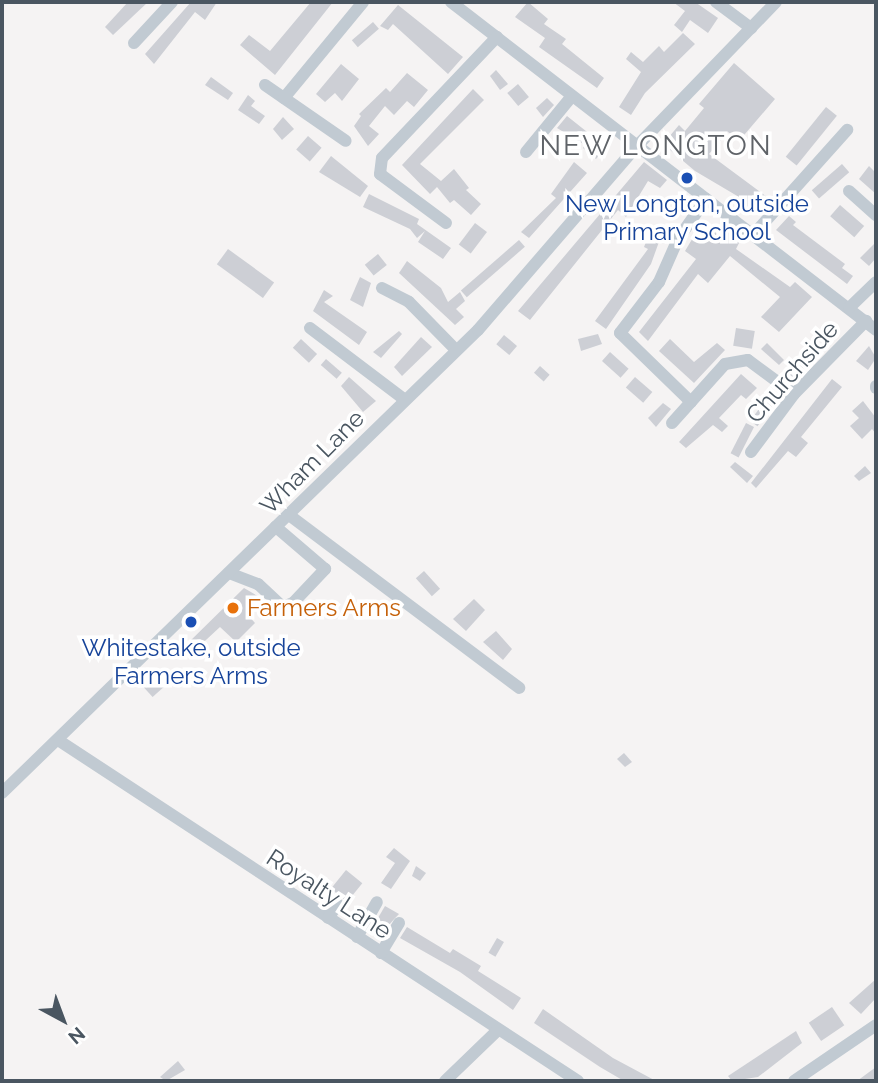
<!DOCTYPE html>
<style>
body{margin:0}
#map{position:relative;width:878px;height:1083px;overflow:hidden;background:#f5f3f3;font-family:Raleway,sans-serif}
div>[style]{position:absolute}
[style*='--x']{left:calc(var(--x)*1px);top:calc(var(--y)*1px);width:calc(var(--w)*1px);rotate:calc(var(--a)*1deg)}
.building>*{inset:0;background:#cdcfd5;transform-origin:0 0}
.minor>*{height:12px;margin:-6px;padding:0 6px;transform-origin:6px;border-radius:6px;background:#c1cad2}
.dots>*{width:19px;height:19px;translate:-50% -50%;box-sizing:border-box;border:4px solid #fff;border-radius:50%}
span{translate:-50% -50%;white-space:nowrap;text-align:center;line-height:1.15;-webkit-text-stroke:7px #fff;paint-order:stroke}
.transit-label{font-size:24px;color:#164399}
.street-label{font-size:24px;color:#4a5661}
.food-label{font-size:24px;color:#c56008}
.left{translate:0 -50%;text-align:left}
.quarter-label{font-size:28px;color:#5f6368;letter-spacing:2px}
.frame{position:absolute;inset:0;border:4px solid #4a5661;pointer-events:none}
.north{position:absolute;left:28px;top:985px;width:70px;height:70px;-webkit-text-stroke:5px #fff;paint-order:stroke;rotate:139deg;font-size:19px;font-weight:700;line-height:28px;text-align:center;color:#4a5661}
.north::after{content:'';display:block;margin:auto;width:24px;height:32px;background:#4a5661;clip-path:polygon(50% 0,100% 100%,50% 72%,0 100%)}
</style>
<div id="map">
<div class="building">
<i style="clip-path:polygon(128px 2px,148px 2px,113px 35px,105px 27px)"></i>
<i style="clip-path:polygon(191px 2px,217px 2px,205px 20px,195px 12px,154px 64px,145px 54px)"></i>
<i style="clip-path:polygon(311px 2px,333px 2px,275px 75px,240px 45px,249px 35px,270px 51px)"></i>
<i style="clip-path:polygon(528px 2px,548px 19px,544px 24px,566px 39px,562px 44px,604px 78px,597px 88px,539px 47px,545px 38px,515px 17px)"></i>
<i style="clip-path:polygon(673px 2px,695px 2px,718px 18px,708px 33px,690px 20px,682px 32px,674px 25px,685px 11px)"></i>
<i style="clip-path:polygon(398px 5px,463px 57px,448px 74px,393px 24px,388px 30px,380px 26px)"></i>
<i style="left:373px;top:22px;width:9px;height:28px;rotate:49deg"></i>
<i style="clip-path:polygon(683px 33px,695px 44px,645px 93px,631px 115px,619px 107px,641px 72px,626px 59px,631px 52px,643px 62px,659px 46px,664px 52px)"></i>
<i style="clip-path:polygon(734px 63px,775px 99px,739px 141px,728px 132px,709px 154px,767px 197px,753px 213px,739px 197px,695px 171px,663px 144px,679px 125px,685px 131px,704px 108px,699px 104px)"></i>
<i style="clip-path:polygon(341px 64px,359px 79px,342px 101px,335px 93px,325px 102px,316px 94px)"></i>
<i style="clip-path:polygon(496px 70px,508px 84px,500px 90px,490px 76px)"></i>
<i style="clip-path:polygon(407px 73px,428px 90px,414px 107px,407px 101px,394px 115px,385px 106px,369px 126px,379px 134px,368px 146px,354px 126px,361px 116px,359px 114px,386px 88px,390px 92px)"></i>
<i style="clip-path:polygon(211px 77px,233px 93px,228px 100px,205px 85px)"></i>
<i style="left:518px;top:84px;width:17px;height:14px;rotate:50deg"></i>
<i style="clip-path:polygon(473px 89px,484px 100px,420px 164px,441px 181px,454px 169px,469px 188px,466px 190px,481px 204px,471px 215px,454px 200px,450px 203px,437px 187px,430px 194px,402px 165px)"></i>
<i style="clip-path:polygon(248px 95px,255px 101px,251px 106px,265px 116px,259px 124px,238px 110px)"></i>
<i style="clip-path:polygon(547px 98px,554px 105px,543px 117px,536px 108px)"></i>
<i style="left:826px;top:107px;width:14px;height:64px;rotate:39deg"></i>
<i style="clip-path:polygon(567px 116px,606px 147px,596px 159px,583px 148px,585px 145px,557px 128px)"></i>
<i style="clip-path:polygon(283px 117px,294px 129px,282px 140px,273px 129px)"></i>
<i style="left:308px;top:136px;width:18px;height:18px;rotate:41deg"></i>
<i style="clip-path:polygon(331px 156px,368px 186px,360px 197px,319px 172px)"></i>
<i style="clip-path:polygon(574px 162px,587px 173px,529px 238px,521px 232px,556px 198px,551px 194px)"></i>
<i style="clip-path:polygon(644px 162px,667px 180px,660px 188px,648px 181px,626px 217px,618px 210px,530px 320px,518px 311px)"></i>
<i style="left:842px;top:164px;width:11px;height:40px;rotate:49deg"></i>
<i style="clip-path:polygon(869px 166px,876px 173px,876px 194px,859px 179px)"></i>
<i style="clip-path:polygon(369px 194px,419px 219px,417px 224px,451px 248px,443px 259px,418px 242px,425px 231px,417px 238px,410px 229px,363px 207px)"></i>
<i style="left:840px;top:205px;width:32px;height:15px;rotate:41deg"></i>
<i style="clip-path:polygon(789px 216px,796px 222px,793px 225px,845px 264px,842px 268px,853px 276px,847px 284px,776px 230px)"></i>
<i style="clip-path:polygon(703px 221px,719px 236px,725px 229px,740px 241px,736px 249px,790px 287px,795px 282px,812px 297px,779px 332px,761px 317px,780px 297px,730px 256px,708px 283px,698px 274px,648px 341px,639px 332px,696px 259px,685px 251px)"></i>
<i style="left:475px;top:223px;width:15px;height:27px;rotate:37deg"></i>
<i style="clip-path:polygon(648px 237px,660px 239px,651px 264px,606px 329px,595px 321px,648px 249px,644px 247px)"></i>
<i style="left:519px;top:240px;width:9px;height:77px;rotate:49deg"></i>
<i style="clip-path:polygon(876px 242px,876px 258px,869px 266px,860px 258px)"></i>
<i style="left:228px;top:249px;width:57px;height:19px;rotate:36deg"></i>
<i style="left:378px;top:254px;width:14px;height:17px;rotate:51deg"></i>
<i style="clip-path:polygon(407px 261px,441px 288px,448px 302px,460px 292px,465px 301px,456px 309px,464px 317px,455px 325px,399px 273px)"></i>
<i style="clip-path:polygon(360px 277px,371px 283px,363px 307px,350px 300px)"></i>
<i style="clip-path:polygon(324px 290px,333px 296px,324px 302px,367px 332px,359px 345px,313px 311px)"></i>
<i style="left:736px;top:328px;width:19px;height:18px;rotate:9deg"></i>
<i style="clip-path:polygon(399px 331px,402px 334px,381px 358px,373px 352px)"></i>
<i style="clip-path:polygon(598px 334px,602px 344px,581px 351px,578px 339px)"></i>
<i style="left:504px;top:335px;width:17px;height:12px;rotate:40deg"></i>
<i style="clip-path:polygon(421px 337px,432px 347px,402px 376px,394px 367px)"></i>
<i style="left:301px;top:339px;width:22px;height:12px;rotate:43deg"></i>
<i style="clip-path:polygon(670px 339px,694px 362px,717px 343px,725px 350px,694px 383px,659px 351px)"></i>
<i style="clip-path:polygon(767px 343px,784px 360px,779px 365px,761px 349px)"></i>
<i style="clip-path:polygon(869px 346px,876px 358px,868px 370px,856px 361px)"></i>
<i style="left:610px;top:352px;width:25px;height:12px;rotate:42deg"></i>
<i style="left:326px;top:359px;width:21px;height:8px;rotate:41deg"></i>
<i style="clip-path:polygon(801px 359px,806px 365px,795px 379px,788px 373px)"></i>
<i style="left:540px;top:366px;width:13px;height:9px;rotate:42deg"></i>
<i style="clip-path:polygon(741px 374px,757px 388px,746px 399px,741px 395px,719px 418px,728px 426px,722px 432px,713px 425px,686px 448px,679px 442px)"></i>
<i style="clip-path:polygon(349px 377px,376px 401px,363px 412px,341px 386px)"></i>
<i style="left:635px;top:377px;width:23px;height:14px;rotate:41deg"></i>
<i style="clip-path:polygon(832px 379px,842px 387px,801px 437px,808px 443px,796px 457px,788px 451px,756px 488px,751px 483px)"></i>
<i style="left:769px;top:395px;width:9px;height:32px;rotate:36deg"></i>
<i style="clip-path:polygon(863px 401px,876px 418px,876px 434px,872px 429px,862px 439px,850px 426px,859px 418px,852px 411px)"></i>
<i style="clip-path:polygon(663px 403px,671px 409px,656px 427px,648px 418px)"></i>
<i style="left:746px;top:423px;width:9px;height:34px;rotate:27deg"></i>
<i style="clip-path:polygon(735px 462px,753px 476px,747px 483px,730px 467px)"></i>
<i style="clip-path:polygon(865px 466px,871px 473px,859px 481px,854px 476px)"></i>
<i style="left:424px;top:571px;width:24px;height:11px;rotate:48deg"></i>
<i style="clip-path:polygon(244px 588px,261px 598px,246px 613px,255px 623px,236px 642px,220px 627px,193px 652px,186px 645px)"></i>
<i style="clip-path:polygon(474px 599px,485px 610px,466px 631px,453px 619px)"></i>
<i style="clip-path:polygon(496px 631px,512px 649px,503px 660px,483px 642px)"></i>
<i style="left:161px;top:672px;width:13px;height:23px;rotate:48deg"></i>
<i style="clip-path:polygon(624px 753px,632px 762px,625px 767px,617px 759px)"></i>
<i style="clip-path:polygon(394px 848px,410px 861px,391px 889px,381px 883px,395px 863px,386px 857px)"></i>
<i style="clip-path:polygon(416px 866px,426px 873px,420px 881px,412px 876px)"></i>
<i style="left:346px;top:870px;width:21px;height:24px;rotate:39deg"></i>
<i style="clip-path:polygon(385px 906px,399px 914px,385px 929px,375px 923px)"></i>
<i style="clip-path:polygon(407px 927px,450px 953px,453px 949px,481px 966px,478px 971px,521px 998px,513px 1010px,460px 972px,400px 938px)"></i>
<i style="left:497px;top:938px;width:8px;height:17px;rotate:30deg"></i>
<i style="clip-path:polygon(876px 979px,876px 998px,861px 1014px,849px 1003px)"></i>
<i style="left:832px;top:1007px;width:22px;height:28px;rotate:56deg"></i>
<i style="clip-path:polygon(543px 1009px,613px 1058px,656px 1081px,624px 1081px,600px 1067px,534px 1023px)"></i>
<i style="clip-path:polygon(796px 1031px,802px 1043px,758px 1077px,732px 1081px,728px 1076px)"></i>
<i style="clip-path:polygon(178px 1061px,185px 1070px,166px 1081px,160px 1077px)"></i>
<i style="clip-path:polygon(876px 1067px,876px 1081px,857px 1081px)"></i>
</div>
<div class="minor">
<i style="--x:451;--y:2;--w:537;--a:37.66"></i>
<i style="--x:716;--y:2;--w:44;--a:36.6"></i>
<i style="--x:134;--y:43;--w:56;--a:-47.2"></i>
<i style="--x:265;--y:85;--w:98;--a:34.7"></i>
<i style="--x:284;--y:98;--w:124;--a:-50.5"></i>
<i style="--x:526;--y:152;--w:72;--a:-50.6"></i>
<i style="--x:849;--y:191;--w:36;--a:42"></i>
<i style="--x:446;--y:223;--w:82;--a:-143.4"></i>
<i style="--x:380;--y:174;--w:16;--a:-83"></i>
<i style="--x:382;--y:158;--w:167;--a:-46.5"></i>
<i style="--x:754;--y:234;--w:140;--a:-48.2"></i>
<i style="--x:382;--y:288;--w:30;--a:27"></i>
<i style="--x:409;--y:302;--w:67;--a:45.6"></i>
<i style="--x:849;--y:308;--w:37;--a:-44"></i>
<i style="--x:310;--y:328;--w:118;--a:37.1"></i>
<i style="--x:876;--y:386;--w:2;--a:90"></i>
<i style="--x:691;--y:402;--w:99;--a:-135.8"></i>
<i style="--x:620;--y:333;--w:64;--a:-52.6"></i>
<i style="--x:659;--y:282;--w:47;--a:-66.2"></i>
<i style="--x:678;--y:239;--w:49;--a:-55"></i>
<i style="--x:672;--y:423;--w:79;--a:-48.1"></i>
<i style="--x:725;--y:364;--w:23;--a:-10"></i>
<i style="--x:748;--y:360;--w:57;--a:36.5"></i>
<i style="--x:751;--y:452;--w:72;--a:-53.4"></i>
<i style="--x:794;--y:394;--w:103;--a:-45.4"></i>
<i style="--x:289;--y:515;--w:288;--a:36.9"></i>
<i style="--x:229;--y:573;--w:31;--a:21"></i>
<i style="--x:258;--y:584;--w:34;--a:43"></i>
<i style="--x:283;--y:607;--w:11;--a:-22"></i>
<i style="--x:293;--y:603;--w:47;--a:-46.7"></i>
<i style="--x:325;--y:569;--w:65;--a:-139.4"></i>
<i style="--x:58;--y:740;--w:622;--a:33.26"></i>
<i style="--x:2;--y:793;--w:664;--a:-44.21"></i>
<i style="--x:478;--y:330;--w:243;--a:-49.2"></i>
<i style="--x:637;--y:146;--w:200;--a:-46"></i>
<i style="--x:328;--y:918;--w:17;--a:-54"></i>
<i style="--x:357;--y:937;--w:40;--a:-60.3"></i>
<i style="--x:381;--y:953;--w:35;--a:-59"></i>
<i style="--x:445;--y:1081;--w:74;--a:-43.9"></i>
<i style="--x:794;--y:1081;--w:99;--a:-34.3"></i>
</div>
<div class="dots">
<i style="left:687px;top:178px;background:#1a4fb4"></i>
<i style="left:233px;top:608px;background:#e8710a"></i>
<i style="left:191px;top:622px;background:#1a4fb4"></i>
</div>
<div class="transit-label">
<span style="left:687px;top:218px">New Longton, outside<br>Primary School</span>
<span style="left:191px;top:662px">Whitestake, outside<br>Farmers Arms</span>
</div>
<div class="street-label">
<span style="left:792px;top:372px;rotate:-49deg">Churchside</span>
<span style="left:312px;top:462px;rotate:-45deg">Wham Lane</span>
<span style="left:329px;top:894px;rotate:33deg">Royalty Lane</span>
</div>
<div class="food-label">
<span class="left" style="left:247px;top:608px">Farmers Arms</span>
</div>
<div class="quarter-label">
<span style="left:656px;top:146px">NEW LONGTON</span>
</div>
<div class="frame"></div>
<div class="north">N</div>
</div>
